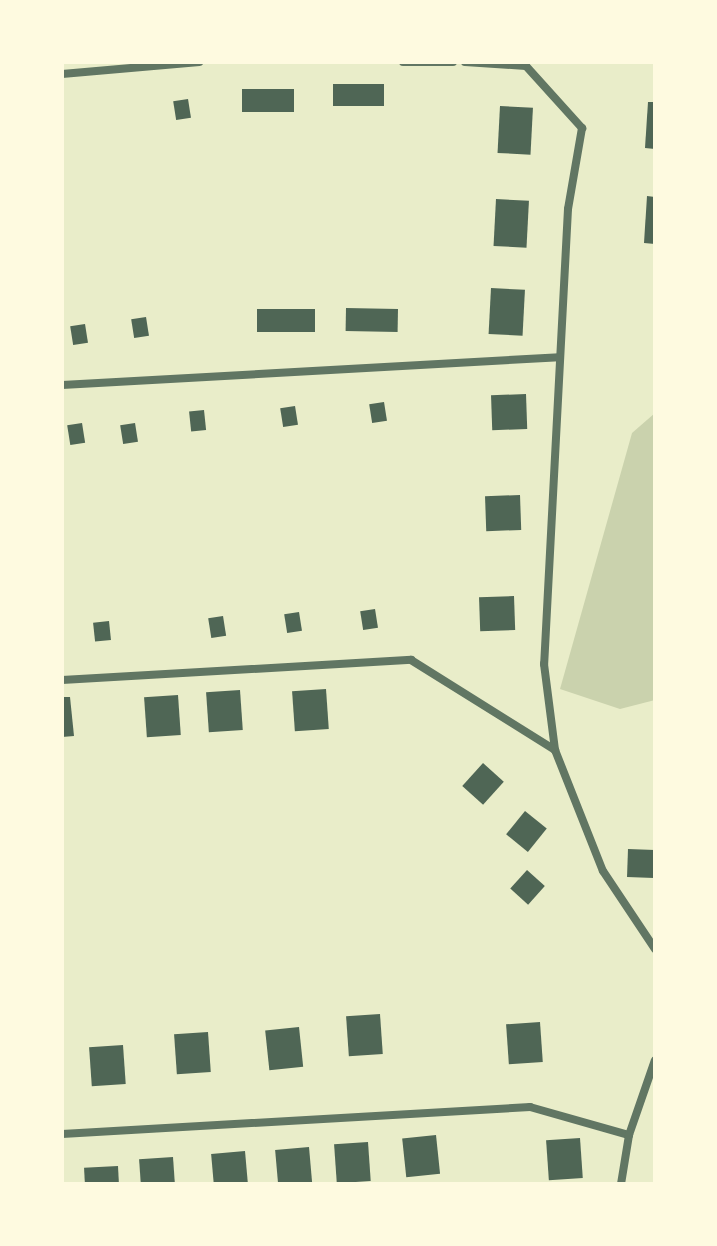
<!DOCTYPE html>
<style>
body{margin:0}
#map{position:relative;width:717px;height:1246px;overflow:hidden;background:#e9edc9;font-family:"Fira Sans Condensed",sans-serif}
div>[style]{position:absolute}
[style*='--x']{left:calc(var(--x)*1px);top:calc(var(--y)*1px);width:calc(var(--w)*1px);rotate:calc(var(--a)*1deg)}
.green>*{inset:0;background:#cad2ad}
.building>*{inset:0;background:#4f6655;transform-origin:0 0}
.minor>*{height:8px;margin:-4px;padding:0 4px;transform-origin:4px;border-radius:4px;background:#617663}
span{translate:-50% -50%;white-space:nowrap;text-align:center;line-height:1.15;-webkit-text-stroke:8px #fefae0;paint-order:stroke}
.frame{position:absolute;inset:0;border:64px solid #fefae0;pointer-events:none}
</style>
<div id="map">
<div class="green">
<i style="clip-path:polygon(655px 413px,655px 700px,620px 709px,560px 689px,632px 433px)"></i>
</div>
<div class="building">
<i style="left:333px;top:84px;width:51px;height:22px"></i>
<i style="left:242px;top:89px;width:52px;height:23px"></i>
<i style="left:188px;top:99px;width:19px;height:15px;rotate:81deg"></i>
<i style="clip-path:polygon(648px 102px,655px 102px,655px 149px,645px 148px)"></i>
<i style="left:500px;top:106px;width:33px;height:47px;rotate:3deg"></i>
<i style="clip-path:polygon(647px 196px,655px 197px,655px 244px,644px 243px)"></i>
<i style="left:496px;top:199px;width:33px;height:47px;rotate:3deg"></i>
<i style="left:491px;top:288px;width:34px;height:46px;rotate:3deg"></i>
<i style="left:346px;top:308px;width:52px;height:23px;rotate:1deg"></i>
<i style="left:257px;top:309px;width:58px;height:23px"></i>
<i style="left:146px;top:317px;width:19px;height:15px;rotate:81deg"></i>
<i style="left:85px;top:324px;width:19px;height:15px;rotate:81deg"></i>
<i style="left:526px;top:394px;width:35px;height:35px;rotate:88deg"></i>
<i style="left:384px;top:402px;width:19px;height:15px;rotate:81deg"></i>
<i style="left:295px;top:406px;width:19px;height:15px;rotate:81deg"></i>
<i style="left:204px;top:410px;width:20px;height:15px;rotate:84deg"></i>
<i style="left:82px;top:423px;width:20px;height:15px;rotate:81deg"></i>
<i style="left:135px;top:423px;width:19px;height:15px;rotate:81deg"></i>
<i style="left:520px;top:495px;width:35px;height:35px;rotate:88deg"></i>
<i style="left:514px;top:596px;width:34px;height:35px;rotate:88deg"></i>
<i style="left:375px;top:609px;width:19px;height:15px;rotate:81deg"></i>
<i style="left:299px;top:612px;width:19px;height:15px;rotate:81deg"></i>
<i style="left:223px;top:616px;width:20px;height:15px;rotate:81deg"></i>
<i style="left:109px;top:621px;width:19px;height:16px;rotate:84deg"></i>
<i style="left:326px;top:689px;width:40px;height:34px;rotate:86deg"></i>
<i style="left:240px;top:690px;width:40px;height:34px;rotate:86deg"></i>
<i style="left:178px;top:695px;width:40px;height:34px;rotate:86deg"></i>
<i style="clip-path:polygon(62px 697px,70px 697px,74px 736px,62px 737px)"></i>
<i style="left:483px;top:763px;width:28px;height:31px;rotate:42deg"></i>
<i style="left:525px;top:811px;width:28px;height:30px;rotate:39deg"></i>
<i style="left:628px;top:849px;width:27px;height:28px;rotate:2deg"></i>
<i style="left:527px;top:870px;width:24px;height:25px;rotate:42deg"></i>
<i style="left:380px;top:1014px;width:40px;height:34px;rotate:86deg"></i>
<i style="left:540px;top:1022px;width:40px;height:34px;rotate:86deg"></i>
<i style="left:299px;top:1027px;width:40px;height:34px;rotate:84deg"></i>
<i style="left:208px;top:1032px;width:40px;height:34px;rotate:86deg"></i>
<i style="left:123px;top:1045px;width:39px;height:34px;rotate:86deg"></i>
<i style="left:436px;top:1135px;width:39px;height:34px;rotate:84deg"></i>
<i style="left:580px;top:1138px;width:40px;height:34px;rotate:86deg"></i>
<i style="left:368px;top:1142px;width:39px;height:34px;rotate:86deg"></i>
<i style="left:309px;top:1147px;width:37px;height:34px;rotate:85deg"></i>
<i style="left:245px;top:1151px;width:33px;height:34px;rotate:85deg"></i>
<i style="left:173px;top:1157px;width:27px;height:34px;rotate:86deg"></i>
<i style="left:118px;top:1166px;width:18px;height:34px;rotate:87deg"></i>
</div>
<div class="minor">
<i style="--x:403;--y:62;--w:50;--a:0"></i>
<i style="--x:465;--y:62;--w:61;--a:3.8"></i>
<i style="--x:526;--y:66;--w:84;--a:47.9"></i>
<i style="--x:582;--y:128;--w:82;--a:99.8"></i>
<i style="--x:568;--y:209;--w:456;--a:93"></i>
<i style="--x:544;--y:664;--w:87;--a:82.7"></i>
<i style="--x:555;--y:750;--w:130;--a:68.4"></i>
<i style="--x:603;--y:871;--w:94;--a:56.3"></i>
<i style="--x:62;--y:74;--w:138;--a:-5"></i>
<i style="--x:62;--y:385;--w:498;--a:-3.2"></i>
<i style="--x:62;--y:680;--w:350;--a:-3.3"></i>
<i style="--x:411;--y:660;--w:170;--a:32"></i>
<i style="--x:62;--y:1134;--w:469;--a:-3.3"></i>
<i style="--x:530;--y:1107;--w:103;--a:15.8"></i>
<i style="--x:621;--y:1184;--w:50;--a:-80.7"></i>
<i style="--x:629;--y:1135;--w:79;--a:-70.9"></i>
</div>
<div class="frame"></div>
</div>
